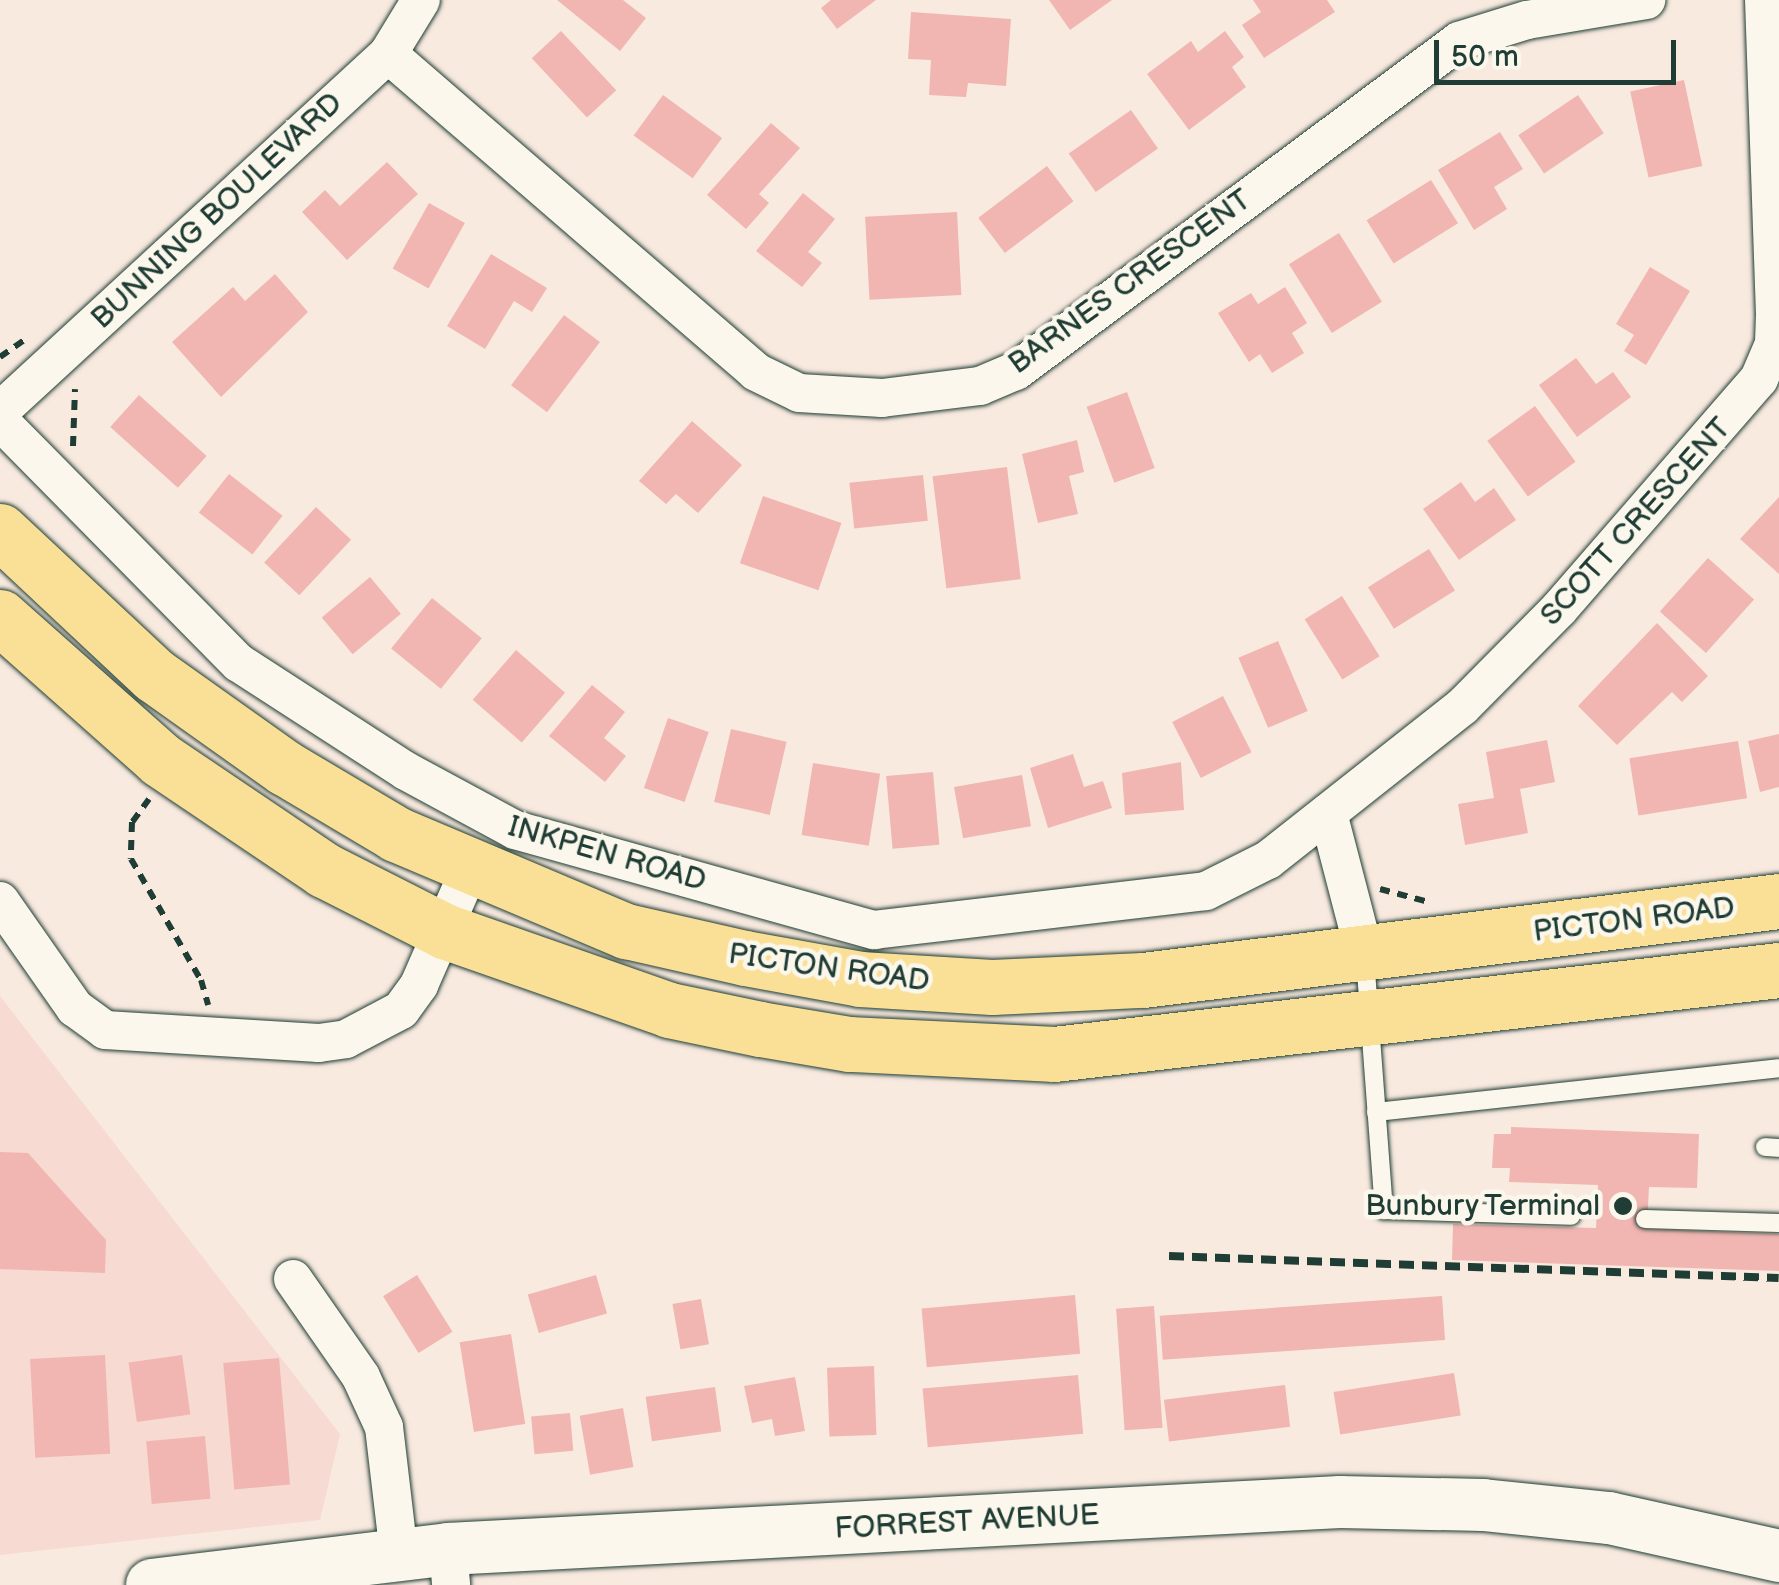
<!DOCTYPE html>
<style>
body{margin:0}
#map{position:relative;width:1779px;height:1585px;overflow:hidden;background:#f9eae0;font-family:"Balsamiq Sans",sans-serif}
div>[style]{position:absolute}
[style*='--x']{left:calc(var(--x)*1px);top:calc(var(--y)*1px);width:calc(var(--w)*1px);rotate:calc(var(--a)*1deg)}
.built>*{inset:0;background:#f7dad2}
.building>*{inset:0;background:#f1b6b2;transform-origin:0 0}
.path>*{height:6px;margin-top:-3px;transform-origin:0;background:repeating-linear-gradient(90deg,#1f3d34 0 10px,transparent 0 18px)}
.roads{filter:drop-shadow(0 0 2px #1f3d34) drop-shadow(0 0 2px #1f3d34)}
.lane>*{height:18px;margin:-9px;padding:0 9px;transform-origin:9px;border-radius:9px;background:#fbf7ec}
.street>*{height:38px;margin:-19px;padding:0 19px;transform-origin:19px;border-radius:19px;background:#fbf7ec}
.secondary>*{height:52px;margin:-26px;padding:0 26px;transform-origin:26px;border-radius:26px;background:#fbf7ec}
.primary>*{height:55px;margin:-27.5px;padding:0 27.5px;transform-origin:27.5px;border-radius:27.5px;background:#fadf96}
.rail>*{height:8px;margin-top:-4px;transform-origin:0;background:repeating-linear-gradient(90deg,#1f3d34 0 15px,transparent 0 23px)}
.dots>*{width:28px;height:28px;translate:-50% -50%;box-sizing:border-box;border:5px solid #fbf7ec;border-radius:50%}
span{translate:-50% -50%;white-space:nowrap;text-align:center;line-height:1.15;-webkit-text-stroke:9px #fbf7ec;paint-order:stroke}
.street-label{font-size:30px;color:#1f3d34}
.poi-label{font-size:30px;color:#1f3d34}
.right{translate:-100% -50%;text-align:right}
.scale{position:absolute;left:1434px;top:40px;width:242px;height:45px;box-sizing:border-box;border:5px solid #1f3d34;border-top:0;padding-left:12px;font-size:30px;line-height:35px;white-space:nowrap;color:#1f3d34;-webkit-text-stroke:8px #fbf7ec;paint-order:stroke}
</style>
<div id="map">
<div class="built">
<i style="clip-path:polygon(0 996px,340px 1434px,320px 1520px,0 1555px)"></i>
</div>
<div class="building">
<i style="clip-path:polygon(557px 0,623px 0,646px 18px,620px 51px)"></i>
<i style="clip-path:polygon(831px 0,876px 0,837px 29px,821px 8px)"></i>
<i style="clip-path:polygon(1049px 0,1112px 0,1070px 30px)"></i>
<i style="clip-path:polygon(1253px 0,1327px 0,1335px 12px,1264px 58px,1242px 25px,1261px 12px)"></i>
<i style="clip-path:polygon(911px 12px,1011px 19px,1006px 86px,968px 83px,966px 97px,929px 95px,931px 60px,908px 59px)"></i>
<i style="left:561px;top:31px;width:81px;height:40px;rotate:47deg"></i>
<i style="clip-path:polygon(1225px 31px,1244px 57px,1232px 67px,1246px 87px,1189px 130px,1147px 74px,1191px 41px,1198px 52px)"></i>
<i style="left:1684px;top:80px;width:88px;height:55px;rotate:78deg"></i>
<i style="left:663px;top:95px;width:73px;height:50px;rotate:36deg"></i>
<i style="left:1578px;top:95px;width:46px;height:72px;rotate:56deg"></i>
<i style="left:1131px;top:110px;width:47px;height:76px;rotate:55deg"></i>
<i style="clip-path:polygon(771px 123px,800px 148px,759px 194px,769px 203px,746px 229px,707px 195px)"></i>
<i style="clip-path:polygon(1500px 132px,1523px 169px,1494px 187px,1507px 209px,1474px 230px,1438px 170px)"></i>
<i style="clip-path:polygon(387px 162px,418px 194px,347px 260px,302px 212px,325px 190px,340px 206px)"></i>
<i style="left:1047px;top:166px;width:44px;height:86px;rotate:53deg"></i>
<i style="left:1431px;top:180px;width:51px;height:76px;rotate:58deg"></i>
<i style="clip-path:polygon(803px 193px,835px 219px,808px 252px,822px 263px,802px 287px,756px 251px)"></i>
<i style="left:429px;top:203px;width:41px;height:75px;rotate:29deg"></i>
<i style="left:957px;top:212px;width:83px;height:92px;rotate:87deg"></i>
<i style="left:1339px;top:233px;width:81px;height:59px;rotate:58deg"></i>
<i style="clip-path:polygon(491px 254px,547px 288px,532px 312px,514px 301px,485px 349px,447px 326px)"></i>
<i style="clip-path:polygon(1650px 267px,1690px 291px,1646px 365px,1624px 351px,1634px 335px,1616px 324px)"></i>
<i style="clip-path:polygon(275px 274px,308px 312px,221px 397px,172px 342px,233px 287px,245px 301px)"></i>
<i style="clip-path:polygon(1285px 287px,1307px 323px,1292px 333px,1304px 353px,1272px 373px,1260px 354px,1249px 362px,1218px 313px,1251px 293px,1258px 304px)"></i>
<i style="left:564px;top:315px;width:45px;height:88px;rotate:37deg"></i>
<i style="clip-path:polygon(1576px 358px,1596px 384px,1613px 372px,1631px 397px,1577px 437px,1539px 385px)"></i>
<i style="left:1127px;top:392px;width:81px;height:43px;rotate:70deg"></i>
<i style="left:139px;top:395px;width:91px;height:43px;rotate:42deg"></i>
<i style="left:1535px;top:406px;width:69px;height:59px;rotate:54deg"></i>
<i style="clip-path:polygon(692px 421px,742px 465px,698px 513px,676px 494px,666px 504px,639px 481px)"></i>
<i style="clip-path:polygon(1077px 440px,1084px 472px,1069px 476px,1078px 514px,1038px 523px,1022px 454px)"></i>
<i style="left:1007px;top:467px;width:113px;height:75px;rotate:83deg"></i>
<i style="left:229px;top:474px;width:68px;height:49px;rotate:38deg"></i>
<i style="left:923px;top:475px;width:46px;height:74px;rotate:84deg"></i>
<i style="clip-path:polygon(1461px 482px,1475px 502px,1494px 488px,1516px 520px,1459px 560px,1423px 509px)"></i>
<i style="left:763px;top:496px;width:83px;height:71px;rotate:19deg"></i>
<i style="clip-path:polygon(1779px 497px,1779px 574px,1740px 539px)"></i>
<i style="left:316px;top:507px;width:48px;height:76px;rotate:43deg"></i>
<i style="left:1429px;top:549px;width:49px;height:72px;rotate:58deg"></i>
<i style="left:1708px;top:558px;width:62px;height:72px;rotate:42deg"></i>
<i style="left:370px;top:577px;width:48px;height:63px;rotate:50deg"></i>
<i style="left:1342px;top:596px;width:71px;height:44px;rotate:58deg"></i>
<i style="left:432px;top:598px;width:64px;height:65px;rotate:39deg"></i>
<i style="clip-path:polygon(1657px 623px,1708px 676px,1682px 702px,1672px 692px,1617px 745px,1578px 706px)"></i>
<i style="left:1278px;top:641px;width:76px;height:43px;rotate:67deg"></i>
<i style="left:516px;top:650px;width:65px;height:66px;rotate:41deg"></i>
<i style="clip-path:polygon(592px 685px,625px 712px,604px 738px,626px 756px,605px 782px,549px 736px)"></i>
<i style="left:1223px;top:696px;width:63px;height:57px;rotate:63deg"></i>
<i style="left:668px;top:718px;width:43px;height:74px;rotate:19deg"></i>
<i style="left:731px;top:729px;width:57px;height:75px;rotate:13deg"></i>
<i style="clip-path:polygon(1779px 734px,1779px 787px,1760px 792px,1748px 741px)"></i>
<i style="clip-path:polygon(1547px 740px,1555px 782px,1520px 789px,1528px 833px,1465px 845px,1458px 804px,1494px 798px,1486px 752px)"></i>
<i style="left:1738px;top:741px;width:58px;height:110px;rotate:81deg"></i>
<i style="clip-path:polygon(1073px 754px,1084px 787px,1103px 781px,1112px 808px,1048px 828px,1030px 768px)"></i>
<i style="clip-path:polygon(1181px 762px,1184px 810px,1125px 815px,1122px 773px)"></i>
<i style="left:813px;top:763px;width:68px;height:73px;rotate:9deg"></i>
<i style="left:933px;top:772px;width:73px;height:47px;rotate:85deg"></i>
<i style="left:1022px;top:775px;width:52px;height:69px;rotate:80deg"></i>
<i style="clip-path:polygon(1511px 1127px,1699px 1134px,1697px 1188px,1649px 1187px,1647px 1229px,1779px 1234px,1779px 1271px,1452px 1260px,1453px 1224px,1596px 1228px,1598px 1185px,1509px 1182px,1510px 1168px,1492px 1168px,1494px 1134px,1511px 1134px)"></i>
<i style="clip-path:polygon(0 1152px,28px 1153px,106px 1240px,105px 1273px,0 1269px)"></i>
<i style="left:417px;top:1275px;width:67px;height:40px;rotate:58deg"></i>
<i style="left:596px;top:1275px;width:40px;height:71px;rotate:74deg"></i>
<i style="left:1075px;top:1295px;width:59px;height:154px;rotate:85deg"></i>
<i style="left:1442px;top:1296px;width:44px;height:283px;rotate:86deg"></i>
<i style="left:701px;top:1299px;width:46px;height:29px;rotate:80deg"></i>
<i style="left:1154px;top:1306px;width:122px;height:38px;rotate:86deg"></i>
<i style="left:511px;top:1334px;width:91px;height:52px;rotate:81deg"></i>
<i style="left:105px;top:1355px;width:99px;height:75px;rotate:87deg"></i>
<i style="left:182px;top:1355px;width:60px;height:54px;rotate:82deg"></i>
<i style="left:279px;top:1358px;width:127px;height:56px;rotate:85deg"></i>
<i style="left:874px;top:1366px;width:69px;height:47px;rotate:88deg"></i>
<i style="left:1454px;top:1373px;width:43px;height:122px;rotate:81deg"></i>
<i style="left:1078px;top:1375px;width:59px;height:156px;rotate:85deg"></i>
<i style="clip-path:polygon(795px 1377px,805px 1431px,775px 1436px,772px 1419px,752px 1423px,744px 1386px)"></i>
<i style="left:1285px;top:1385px;width:42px;height:122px;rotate:83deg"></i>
<i style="left:715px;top:1387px;width:45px;height:70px;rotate:82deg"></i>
<i style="left:623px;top:1408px;width:60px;height:44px;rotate:80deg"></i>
<i style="left:570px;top:1413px;width:38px;height:39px;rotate:85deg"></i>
<i style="left:205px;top:1436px;width:63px;height:59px;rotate:85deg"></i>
</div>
<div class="path">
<i style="--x:0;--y:357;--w:32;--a:-35"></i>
<i style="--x:73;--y:446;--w:57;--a:-88"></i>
<i style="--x:149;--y:799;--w:29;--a:126"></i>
<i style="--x:132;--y:822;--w:37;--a:92"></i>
<i style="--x:131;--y:859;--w:140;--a:60"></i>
<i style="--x:201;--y:980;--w:26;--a:74"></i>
<i style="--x:1380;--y:889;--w:47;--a:14.9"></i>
</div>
<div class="roads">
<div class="lane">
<i style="--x:1365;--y:958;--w:253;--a:85.7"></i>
<i style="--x:1384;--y:1210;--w:187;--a:1.8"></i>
<i style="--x:1376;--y:1112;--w:405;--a:-6.2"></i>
<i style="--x:1765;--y:1147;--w:14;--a:4"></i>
<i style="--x:1645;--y:1219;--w:134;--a:1.7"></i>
</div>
<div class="street">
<i style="--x:388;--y:54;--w:486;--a:40.8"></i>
<i style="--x:756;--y:372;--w:48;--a:26"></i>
<i style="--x:799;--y:393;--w:83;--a:3.4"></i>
<i style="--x:882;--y:398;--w:99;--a:-7"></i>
<i style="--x:980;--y:386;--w:39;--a:-23"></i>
<i style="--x:1016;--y:371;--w:552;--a:-36.68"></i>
<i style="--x:1459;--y:41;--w:71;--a:-17.2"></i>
<i style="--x:1527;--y:20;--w:121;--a:-9.5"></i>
<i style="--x:0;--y:411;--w:527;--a:-42.62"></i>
<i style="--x:388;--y:54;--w:63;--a:-58.6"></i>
<i style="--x:0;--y:421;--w:340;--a:45.4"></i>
<i style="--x:239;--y:663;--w:199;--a:32.9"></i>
<i style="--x:406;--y:771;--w:124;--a:28.4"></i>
<i style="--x:515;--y:830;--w:373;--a:15.6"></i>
<i style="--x:874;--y:930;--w:334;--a:-6.7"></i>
<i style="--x:1206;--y:891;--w:69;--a:-26.6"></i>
<i style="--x:1268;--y:860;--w:248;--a:-38.3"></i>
<i style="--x:1463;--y:706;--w:136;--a:-45.3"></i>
<i style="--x:1559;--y:609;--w:305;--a:-49"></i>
<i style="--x:1759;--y:379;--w:39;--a:-67"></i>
<i style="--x:1774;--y:343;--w:29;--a:-88"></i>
<i style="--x:1775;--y:314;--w:314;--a:-92"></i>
<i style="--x:1328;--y:813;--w:147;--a:75.4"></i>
<i style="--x:0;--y:901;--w:131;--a:55"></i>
<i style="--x:75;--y:1008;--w:37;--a:36"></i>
<i style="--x:105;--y:1030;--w:214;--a:3.5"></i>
<i style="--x:319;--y:1043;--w:27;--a:-8"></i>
<i style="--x:346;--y:1039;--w:62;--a:-27.8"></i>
<i style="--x:401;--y:1010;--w:31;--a:-54"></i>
<i style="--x:419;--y:985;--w:128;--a:-66.4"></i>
<i style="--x:293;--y:1279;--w:119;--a:55.2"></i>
<i style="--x:361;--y:1377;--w:55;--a:65.3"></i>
<i style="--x:384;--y:1427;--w:128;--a:83.3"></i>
<i style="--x:448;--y:1549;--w:36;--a:85"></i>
</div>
<div class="secondary">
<i style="--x:152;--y:1585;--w:298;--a:-6.9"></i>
<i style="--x:448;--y:1549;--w:893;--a:-3.02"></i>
<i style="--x:1340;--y:1502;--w:143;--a:1.2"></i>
<i style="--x:1483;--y:1505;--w:127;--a:5.9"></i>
<i style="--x:1609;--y:1518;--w:174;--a:12.6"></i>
</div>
<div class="primary">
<i style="--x:0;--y:531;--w:211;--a:43.1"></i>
<i style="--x:154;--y:675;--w:161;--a:35.4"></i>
<i style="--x:285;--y:768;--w:129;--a:30.7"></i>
<i style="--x:396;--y:834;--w:250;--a:22.9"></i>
<i style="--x:626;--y:931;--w:122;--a:12.8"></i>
<i style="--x:745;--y:958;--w:117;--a:10.3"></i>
<i style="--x:860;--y:979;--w:132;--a:3.5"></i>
<i style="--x:992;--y:987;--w:151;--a:-2.7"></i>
<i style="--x:1143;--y:980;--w:641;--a:-7.08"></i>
<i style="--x:0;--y:617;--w:215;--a:41.6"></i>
<i style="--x:161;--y:760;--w:197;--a:34"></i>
<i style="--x:324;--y:870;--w:135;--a:26.9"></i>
<i style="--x:444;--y:931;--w:238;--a:19.3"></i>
<i style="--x:669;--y:1010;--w:93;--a:11.8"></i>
<i style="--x:760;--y:1029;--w:91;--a:9.5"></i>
<i style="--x:850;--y:1044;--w:204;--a:2.8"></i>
<i style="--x:1054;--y:1054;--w:730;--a:-6.61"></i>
</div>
</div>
<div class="rail">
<i style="--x:1169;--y:1256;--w:610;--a:2.07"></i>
</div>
<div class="dots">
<i style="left:1623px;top:1206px;background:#1f3d34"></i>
</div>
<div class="street-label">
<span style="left:217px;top:211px;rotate:-43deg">BUNNING BOULEVARD</span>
<span style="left:1130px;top:282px;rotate:-36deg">BARNES CRESCENT</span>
<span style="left:1636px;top:522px;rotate:-48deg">SCOTT CRESCENT</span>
<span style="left:607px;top:854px;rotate:16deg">INKPEN ROAD</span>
<span style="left:1634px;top:920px;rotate:-7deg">PICTON ROAD</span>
<span style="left:829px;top:968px;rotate:8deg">PICTON ROAD</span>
<span style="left:967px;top:1522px;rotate:-3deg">FORREST AVENUE</span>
</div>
<div class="poi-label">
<span class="right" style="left:1600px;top:1206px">Bunbury Terminal</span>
</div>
<div class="scale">50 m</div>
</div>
